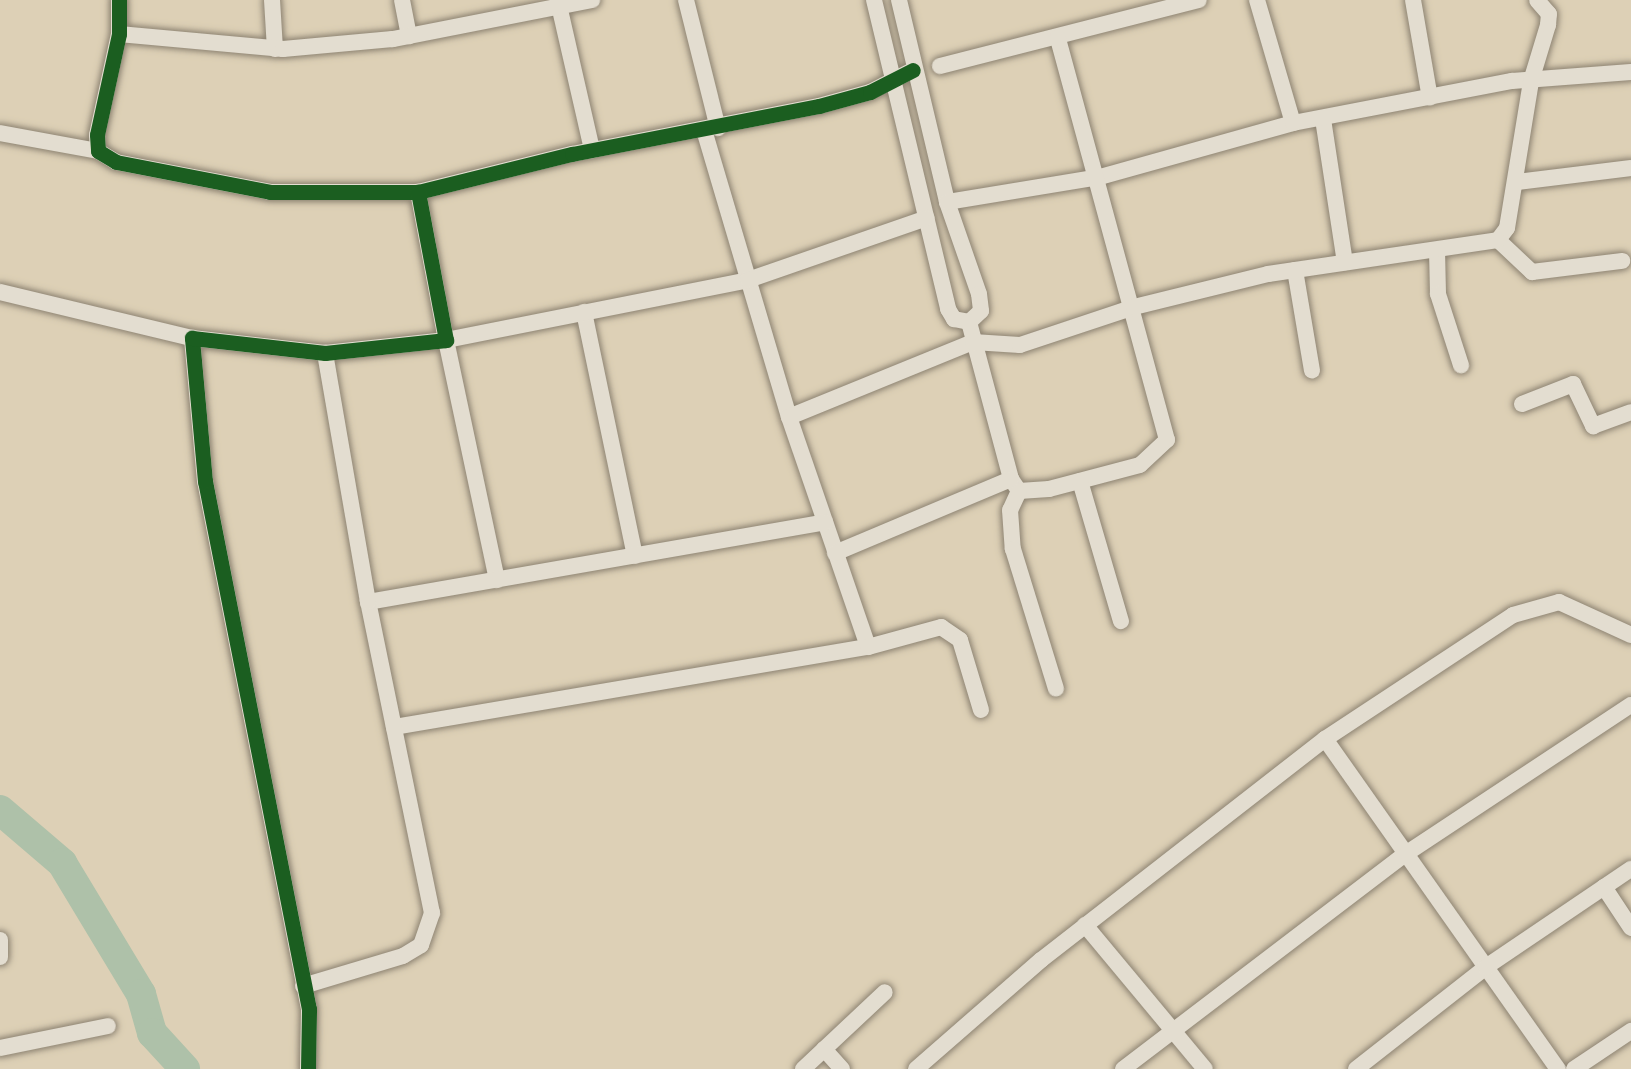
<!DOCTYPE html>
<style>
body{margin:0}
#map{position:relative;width:1631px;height:1069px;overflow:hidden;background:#ddd0b6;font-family:"IM FELL English",serif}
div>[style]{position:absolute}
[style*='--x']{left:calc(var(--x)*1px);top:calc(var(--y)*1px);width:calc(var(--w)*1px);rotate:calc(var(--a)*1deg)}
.river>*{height:30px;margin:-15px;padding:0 15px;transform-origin:15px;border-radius:15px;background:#aec1a9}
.roads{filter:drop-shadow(0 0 3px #8d8372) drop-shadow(0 0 3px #8d8372)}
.street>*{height:16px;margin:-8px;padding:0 8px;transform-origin:8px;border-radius:8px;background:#e3ddd0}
.cycleway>*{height:15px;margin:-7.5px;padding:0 7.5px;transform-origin:7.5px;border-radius:7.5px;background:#1b5e20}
span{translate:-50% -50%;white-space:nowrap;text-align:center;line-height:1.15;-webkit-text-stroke:10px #f4e4c4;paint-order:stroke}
</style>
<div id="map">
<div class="river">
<i style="--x:0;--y:810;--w:82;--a:40.5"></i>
<i style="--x:62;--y:863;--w:153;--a:58.9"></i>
<i style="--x:141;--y:994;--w:41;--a:74.2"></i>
<i style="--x:152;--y:1033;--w:49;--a:47.5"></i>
</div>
<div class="roads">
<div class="street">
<i style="--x:119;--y:0;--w:34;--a:90"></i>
<i style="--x:119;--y:34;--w:103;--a:102.3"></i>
<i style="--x:97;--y:135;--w:16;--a:86"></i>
<i style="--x:98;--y:151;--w:21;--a:31"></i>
<i style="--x:116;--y:162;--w:157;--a:11"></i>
<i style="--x:270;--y:192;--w:148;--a:0"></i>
<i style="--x:418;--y:192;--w:159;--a:-13.9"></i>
<i style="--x:572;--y:154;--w:252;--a:-11"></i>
<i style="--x:819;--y:106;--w:53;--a:-15.4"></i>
<i style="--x:870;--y:92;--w:48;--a:-27.1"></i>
<i style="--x:272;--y:0;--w:49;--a:86.5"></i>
<i style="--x:402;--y:0;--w:37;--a:79"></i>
<i style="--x:686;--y:0;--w:132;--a:76"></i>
<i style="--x:874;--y:0;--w:318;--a:76.5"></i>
<i style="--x:948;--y:309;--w:12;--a:59"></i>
<i style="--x:954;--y:319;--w:15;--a:11"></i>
<i style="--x:899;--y:0;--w:208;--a:76.6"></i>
<i style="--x:947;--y:202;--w:97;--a:70.8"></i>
<i style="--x:979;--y:294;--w:17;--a:83"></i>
<i style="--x:981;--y:311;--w:16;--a:137"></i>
<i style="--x:1257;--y:0;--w:128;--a:73.7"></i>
<i style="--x:1413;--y:0;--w:99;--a:80.2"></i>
<i style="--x:558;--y:1;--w:153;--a:77.1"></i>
<i style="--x:119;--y:34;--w:165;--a:5.2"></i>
<i style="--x:283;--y:49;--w:110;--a:-5.2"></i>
<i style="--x:393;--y:39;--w:203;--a:-11.1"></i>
<i style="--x:940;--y:66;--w:267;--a:-14.3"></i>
<i style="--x:1323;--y:119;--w:145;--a:81.3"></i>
<i style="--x:704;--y:130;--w:299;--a:73.5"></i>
<i style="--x:789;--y:417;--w:243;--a:71"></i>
<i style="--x:0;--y:133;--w:100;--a:10.4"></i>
<i style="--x:1517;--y:182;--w:115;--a:-7"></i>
<i style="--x:947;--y:202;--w:155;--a:-9.3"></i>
<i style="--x:1100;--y:177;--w:200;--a:-15.6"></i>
<i style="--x:1293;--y:123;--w:223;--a:-10.9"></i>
<i style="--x:1512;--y:81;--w:119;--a:-4.3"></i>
<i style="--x:1498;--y:240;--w:47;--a:43.3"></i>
<i style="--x:1532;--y:272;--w:91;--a:-7"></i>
<i style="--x:1437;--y:250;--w:44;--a:88.7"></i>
<i style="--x:1438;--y:294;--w:75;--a:72.1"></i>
<i style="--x:1295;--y:270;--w:102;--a:80.4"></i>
<i style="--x:0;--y:292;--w:197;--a:13.5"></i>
<i style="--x:584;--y:312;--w:249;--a:78.2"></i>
<i style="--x:969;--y:322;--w:163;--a:75"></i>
<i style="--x:1011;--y:479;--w:14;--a:56"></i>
<i style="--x:1019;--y:491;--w:30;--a:-4"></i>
<i style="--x:1049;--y:489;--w:94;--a:-14.8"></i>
<i style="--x:1140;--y:465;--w:37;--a:-43"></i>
<i style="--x:1167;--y:440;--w:417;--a:-105.2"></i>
<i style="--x:1522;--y:404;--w:55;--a:-21.4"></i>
<i style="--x:1573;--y:384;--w:47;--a:64.5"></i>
<i style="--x:1593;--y:426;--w:40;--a:-20.2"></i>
<i style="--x:789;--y:417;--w:199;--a:-22.2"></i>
<i style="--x:973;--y:342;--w:47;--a:3.7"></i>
<i style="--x:1020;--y:345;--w:120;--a:-18.4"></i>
<i style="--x:1134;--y:307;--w:138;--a:-13.8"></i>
<i style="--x:1268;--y:274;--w:232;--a:-8.4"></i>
<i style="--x:1498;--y:240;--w:15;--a:-53"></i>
<i style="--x:1507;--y:228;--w:149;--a:-80.7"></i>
<i style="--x:1531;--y:81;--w:59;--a:-73.1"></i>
<i style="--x:1548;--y:25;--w:11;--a:-85"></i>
<i style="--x:1549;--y:14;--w:18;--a:-131"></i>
<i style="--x:1080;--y:481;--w:146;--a:73.7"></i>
<i style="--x:1019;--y:491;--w:21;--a:115"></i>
<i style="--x:1010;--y:510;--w:39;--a:86"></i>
<i style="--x:1013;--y:549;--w:146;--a:72.9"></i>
<i style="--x:835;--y:553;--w:191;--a:-22.8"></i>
<i style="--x:497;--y:580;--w:245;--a:-102"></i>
<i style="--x:446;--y:340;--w:308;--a:-11.2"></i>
<i style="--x:748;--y:280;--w:189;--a:-19.1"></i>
<i style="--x:368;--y:602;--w:464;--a:-9.9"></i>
<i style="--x:394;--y:727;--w:481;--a:-9.6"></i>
<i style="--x:868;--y:647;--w:76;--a:-15.3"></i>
<i style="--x:941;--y:627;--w:23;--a:34"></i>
<i style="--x:960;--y:640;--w:73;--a:73.3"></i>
<i style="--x:1325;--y:739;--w:404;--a:54.8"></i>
<i style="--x:1604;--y:887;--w:49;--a:56.6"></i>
<i style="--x:1085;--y:925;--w:187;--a:50.2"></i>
<i style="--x:0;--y:940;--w:17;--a:90"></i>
<i style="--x:303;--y:986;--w:104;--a:-16.7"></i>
<i style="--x:403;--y:956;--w:21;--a:-31"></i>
<i style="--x:421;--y:945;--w:34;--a:-71"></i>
<i style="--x:432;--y:913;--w:318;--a:-101.6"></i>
<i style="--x:368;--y:602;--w:253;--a:-99.8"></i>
<i style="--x:0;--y:1048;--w:110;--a:-11.5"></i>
<i style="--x:824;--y:1049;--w:27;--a:48"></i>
<i style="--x:308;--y:1069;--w:60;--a:-89"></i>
<i style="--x:309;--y:1009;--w:538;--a:-101.14"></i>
<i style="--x:205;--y:481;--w:144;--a:-95.2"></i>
<i style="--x:192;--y:338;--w:134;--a:6.4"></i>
<i style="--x:325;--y:353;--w:122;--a:-6.1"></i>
<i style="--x:446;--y:340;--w:151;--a:-100.7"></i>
<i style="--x:803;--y:1069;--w:112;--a:-43.2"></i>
<i style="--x:916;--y:1069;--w:166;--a:-41.1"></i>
<i style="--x:1041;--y:960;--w:360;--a:-37.9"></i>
<i style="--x:1325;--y:739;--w:225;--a:-33.4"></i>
<i style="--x:1513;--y:615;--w:48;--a:-15.8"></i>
<i style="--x:1559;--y:602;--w:79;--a:24.6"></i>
<i style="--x:1123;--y:1069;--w:357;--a:-37.3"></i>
<i style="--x:1407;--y:853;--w:268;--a:-33.5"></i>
<i style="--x:1356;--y:1069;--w:165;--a:-38.1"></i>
<i style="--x:1486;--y:967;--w:175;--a:-34.1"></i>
<i style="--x:1574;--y:1069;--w:69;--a:-33.7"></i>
</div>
</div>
<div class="cycleway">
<i style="--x:119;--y:0;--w:34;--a:90"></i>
<i style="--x:119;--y:34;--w:103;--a:102.3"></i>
<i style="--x:97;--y:135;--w:16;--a:86"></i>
<i style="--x:98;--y:151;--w:21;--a:31"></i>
<i style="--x:116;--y:162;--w:157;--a:11"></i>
<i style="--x:270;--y:192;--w:148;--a:0"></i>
<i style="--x:418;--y:192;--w:159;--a:-13.9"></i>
<i style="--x:572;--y:154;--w:252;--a:-11"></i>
<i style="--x:819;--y:106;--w:53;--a:-15.4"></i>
<i style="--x:870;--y:92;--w:48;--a:-27.1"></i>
<i style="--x:308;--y:1069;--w:60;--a:-89"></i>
<i style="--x:309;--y:1009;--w:538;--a:-101.14"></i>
<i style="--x:205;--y:481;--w:144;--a:-95.2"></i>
<i style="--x:192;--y:338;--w:134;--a:6.4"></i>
<i style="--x:325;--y:353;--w:122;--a:-6.1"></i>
<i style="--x:446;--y:340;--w:151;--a:-100.7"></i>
</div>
</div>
